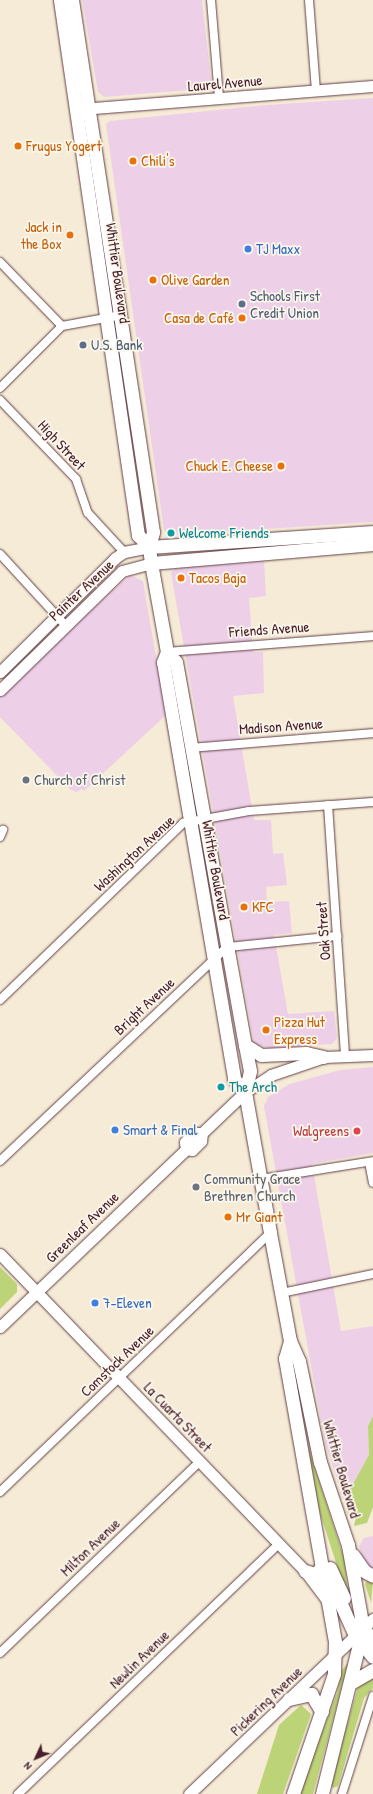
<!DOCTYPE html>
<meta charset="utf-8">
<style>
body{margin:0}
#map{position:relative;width:373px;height:1794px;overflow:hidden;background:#f5ebd6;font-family:"Patrick Hand",sans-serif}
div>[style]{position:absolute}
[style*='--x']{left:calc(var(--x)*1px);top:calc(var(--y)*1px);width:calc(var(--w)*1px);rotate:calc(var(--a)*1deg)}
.built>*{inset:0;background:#edd0e8}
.green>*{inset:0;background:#bcd377}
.roads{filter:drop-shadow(0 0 1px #643e45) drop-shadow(0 0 1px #643e45)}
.street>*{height:8px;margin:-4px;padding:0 4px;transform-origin:4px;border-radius:4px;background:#fff}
.secondary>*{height:11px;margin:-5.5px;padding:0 5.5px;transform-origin:5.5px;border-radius:5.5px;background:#fff}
.primary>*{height:13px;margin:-6.5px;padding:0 6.5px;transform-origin:6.5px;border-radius:6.5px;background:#fff}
.dots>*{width:11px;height:11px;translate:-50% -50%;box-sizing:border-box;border:2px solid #fbf7ec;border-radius:50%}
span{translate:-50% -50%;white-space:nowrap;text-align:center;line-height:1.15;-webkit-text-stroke:3.5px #fbf7ec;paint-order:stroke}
.street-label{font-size:15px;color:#4a1f2b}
.food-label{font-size:15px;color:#c56008}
.left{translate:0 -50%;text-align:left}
.right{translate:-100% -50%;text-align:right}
.shop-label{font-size:15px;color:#366cbe}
.service-label{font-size:15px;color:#4e5e75}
.culture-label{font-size:15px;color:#0d838f}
.worship-label{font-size:15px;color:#5b616d}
.health-label{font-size:15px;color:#be3a42}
.north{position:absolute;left:16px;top:1738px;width:40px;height:40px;-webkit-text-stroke:3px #fbf7ec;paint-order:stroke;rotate:226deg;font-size:11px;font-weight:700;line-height:16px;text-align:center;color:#4a1f2b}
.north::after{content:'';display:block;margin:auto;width:14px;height:18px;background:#4a1f2b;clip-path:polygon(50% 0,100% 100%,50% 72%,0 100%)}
</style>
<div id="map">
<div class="built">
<i style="clip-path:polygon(82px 0,202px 0,212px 88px,104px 97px,98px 92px)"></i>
<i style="clip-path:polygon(373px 98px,373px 522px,171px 535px,164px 530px,106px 124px,110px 121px,267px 105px)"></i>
<i style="clip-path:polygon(264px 561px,266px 596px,249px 598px,253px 652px,263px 652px,264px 693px,233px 696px,254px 820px,271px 820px,273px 854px,283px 853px,287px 885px,266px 887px,267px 902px,289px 901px,292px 933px,274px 935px,288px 1014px,334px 1011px,337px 1038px,332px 1044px,272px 1048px,254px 1045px,171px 573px,175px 568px)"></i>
<i style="clip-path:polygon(130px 575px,143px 581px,166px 715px,84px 791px,81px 789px,77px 792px,71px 790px,0 717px,0 692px)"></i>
<i style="clip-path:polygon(373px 1067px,373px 1153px,312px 1164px,341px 1331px,373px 1326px,373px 1416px,368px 1426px,369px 1455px,344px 1500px,325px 1443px,264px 1106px,268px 1097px,290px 1084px,340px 1070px)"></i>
<i style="clip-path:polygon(373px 1536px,373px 1569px,365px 1563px,359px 1546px,364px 1538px)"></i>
</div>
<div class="green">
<i style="clip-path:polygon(0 1267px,17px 1284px,17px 1292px,0 1309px)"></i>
<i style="clip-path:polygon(373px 1416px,373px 1507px,367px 1523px,354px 1526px,358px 1509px,352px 1506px,348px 1514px,344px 1500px,369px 1455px,368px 1426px)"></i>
<i style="clip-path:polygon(308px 1447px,344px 1558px,349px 1603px,319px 1510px)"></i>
<i style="clip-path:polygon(368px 1579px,373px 1581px,371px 1603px,365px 1584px)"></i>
<i style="clip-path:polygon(348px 1663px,313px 1794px,299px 1794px,337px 1693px,342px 1670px)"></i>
<i style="clip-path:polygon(373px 1674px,373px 1688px,364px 1698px,338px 1786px,333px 1788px,330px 1784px,360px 1680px)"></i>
<i style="clip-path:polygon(301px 1705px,311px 1714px,283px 1794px,257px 1794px,279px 1725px)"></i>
</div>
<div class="roads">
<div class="street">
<i style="--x:211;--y:0;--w:98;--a:85.3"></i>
<i style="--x:309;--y:0;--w:90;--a:85.6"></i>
<i style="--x:0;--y:262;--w:89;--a:45.9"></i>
<i style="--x:0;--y:388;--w:88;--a:-45"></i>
<i style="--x:62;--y:326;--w:61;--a:-10.4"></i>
<i style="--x:0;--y:400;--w:110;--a:46.1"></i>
<i style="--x:76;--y:479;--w:36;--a:71"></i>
<i style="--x:88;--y:513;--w:53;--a:47.3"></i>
<i style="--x:0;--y:554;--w:96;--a:47.5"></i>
<i style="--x:167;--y:652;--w:207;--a:-4.4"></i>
<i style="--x:191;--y:748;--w:183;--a:-4.7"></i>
<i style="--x:328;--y:805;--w:252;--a:86.1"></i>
<i style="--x:0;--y:837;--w:8;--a:-67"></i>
<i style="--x:0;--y:1000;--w:255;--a:-44"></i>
<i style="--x:183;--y:823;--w:67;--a:-10.3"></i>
<i style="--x:249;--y:811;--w:124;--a:-4.2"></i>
<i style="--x:0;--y:1161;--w:312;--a:-43.3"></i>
<i style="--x:227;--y:947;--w:111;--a:-5.7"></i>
<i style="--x:369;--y:1162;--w:21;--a:79"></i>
<i style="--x:261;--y:1179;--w:113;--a:-9.1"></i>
<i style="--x:281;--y:1293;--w:94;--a:-11.7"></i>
<i style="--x:0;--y:1492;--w:374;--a:-43.8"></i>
<i style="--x:0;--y:1653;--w:277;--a:-43.8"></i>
<i style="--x:18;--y:1794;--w:361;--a:-43.8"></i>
<i style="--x:342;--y:1794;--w:103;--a:-72.4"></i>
</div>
<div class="secondary">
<i style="--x:80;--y:109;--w:294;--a:-4.5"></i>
<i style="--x:0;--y:672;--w:162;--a:-44.7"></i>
<i style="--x:115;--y:558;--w:11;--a:-34"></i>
<i style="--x:124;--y:552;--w:25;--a:-11"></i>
<i style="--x:0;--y:690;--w:170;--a:-44.3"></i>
<i style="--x:122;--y:571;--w:30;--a:-15"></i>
<i style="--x:186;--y:1149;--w:7;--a:-98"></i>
<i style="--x:185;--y:1142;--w:13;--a:-45"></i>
<i style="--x:194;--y:1133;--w:8;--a:0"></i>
<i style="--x:202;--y:1133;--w:59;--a:-43.6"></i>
<i style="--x:245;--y:1092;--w:31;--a:-33"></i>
<i style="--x:271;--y:1075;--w:56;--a:-18.8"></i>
<i style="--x:324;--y:1057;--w:49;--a:-2.3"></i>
<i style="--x:0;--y:1254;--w:440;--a:46.1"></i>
<i style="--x:305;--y:1571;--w:38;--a:53"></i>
<i style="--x:0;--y:1327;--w:257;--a:-43.7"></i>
<i style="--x:186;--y:1149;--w:6;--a:9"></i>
<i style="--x:192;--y:1150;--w:13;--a:-45"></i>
<i style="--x:201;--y:1141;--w:8;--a:-83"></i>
<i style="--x:189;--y:1794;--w:254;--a:-43.6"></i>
</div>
<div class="primary">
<i style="--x:60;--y:0;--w:541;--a:81.71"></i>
<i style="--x:138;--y:535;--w:16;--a:47"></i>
<i style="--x:72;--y:0;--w:538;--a:81.34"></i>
<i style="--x:153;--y:532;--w:16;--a:105"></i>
<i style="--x:149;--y:547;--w:16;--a:83"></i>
<i style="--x:151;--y:563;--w:90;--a:79.8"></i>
<i style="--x:167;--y:652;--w:13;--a:48"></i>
<i style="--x:176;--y:662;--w:389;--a:79.8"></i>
<i style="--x:245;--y:1045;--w:26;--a:79"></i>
<i style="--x:250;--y:1071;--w:22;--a:103"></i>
<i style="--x:245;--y:1092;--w:143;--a:79.9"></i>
<i style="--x:270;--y:1233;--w:110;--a:79.5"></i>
<i style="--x:290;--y:1341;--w:22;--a:66"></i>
<i style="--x:299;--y:1361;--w:103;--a:78.3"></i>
<i style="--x:320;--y:1462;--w:88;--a:71.4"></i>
<i style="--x:348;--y:1545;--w:84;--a:79.8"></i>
<i style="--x:363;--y:1628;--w:171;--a:103.9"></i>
<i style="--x:149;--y:547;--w:225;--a:-3.8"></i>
<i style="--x:151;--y:563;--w:223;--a:-4.9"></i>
<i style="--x:167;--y:652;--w:11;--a:112"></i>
<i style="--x:163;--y:662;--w:423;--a:80.3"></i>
<i style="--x:234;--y:1079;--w:17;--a:50"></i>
<i style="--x:245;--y:1045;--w:19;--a:32"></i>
<i style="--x:261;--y:1055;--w:45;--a:-2.5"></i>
<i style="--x:306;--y:1053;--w:18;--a:13"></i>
<i style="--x:290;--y:1341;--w:18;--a:106"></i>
<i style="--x:285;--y:1358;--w:288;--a:80"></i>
<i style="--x:335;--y:1642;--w:32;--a:92"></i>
<i style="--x:334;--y:1674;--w:127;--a:108.9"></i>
<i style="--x:353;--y:1555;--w:19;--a:55"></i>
<i style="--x:364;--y:1571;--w:10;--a:29"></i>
<i style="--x:330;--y:1568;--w:33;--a:65"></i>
<i style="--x:305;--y:1571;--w:10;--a:17"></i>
<i style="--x:315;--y:1574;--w:10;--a:-45"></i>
<i style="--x:335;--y:1591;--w:48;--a:65.6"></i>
<i style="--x:355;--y:1635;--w:28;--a:51"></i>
<i style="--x:359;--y:1623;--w:22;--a:51"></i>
<i style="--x:352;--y:1682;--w:24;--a:-30"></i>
<i style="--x:289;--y:1699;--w:23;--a:-13"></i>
<i style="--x:311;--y:1694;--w:21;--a:59"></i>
</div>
</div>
<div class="dots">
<i style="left:18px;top:146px;background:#e8710a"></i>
<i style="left:133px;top:161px;background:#e8710a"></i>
<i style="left:70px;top:235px;background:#e8710a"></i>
<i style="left:248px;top:249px;background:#3f7fe0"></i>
<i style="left:153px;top:280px;background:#e8710a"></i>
<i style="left:242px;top:304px;background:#5c6f8a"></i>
<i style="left:242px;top:318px;background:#e8710a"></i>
<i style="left:83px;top:345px;background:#5c6f8a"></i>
<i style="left:281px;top:466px;background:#e8710a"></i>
<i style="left:171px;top:533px;background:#0f9aa8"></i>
<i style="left:181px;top:578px;background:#e8710a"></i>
<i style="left:26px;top:780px;background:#6b7280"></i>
<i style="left:244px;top:907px;background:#e8710a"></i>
<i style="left:266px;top:1030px;background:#e8710a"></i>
<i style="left:221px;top:1087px;background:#0f9aa8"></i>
<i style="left:115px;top:1130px;background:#3f7fe0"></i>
<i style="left:357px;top:1131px;background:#e0444e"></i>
<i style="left:196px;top:1187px;background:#6b7280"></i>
<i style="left:228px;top:1217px;background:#e8710a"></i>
<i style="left:95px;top:1303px;background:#3f7fe0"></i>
</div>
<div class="street-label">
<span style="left:225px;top:83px;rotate:-5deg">Laurel Avenue</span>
<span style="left:118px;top:273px;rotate:82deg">Whittier Boulevard</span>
<span style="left:62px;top:445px;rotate:47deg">High Street</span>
<span style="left:81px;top:590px;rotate:-43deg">Painter Avenue</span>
<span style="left:269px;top:629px;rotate:-4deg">Friends Avenue</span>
<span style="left:281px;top:726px;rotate:-4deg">Madison Avenue</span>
<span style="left:134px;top:853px;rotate:-43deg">Washington Avenue</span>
<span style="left:216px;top:870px;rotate:80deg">Whittier Boulevard</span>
<span style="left:323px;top:931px;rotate:-94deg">Oak Street</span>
<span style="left:144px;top:1006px;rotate:-43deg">Bright Avenue</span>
<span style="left:82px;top:1227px;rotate:-44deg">Greenleaf Avenue</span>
<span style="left:117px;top:1361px;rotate:-44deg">Comstock Avenue</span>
<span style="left:178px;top:1417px;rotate:46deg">La Cuarta Street</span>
<span style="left:342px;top:1469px;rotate:74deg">Whittier Boulevard</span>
<span style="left:90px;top:1547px;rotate:-44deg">Milton Avenue</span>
<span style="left:139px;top:1659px;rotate:-44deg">Newlin Avenue</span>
<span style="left:266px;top:1701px;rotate:-44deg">Pickering Avenue</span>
</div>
<div class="food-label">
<span class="left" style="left:26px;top:146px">Frugus Yogert</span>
<span class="left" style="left:141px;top:161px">Chili's</span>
<span class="right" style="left:62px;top:235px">Jack in<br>the Box</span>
<span class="left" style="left:161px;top:280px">Olive Garden</span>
<span class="right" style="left:234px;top:318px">Casa de Café</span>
<span class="right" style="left:273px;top:466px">Chuck E. Cheese</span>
<span class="left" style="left:189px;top:578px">Tacos Baja</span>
<span class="left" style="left:252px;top:907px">KFC</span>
<span class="left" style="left:274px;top:1030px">Pizza Hut<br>Express</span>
<span class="left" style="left:236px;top:1217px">Mr Giant</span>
</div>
<div class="shop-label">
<span class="left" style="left:256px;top:249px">TJ Maxx</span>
<span class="left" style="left:123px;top:1130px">Smart &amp; Final</span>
<span class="left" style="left:103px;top:1303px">7-Eleven</span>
</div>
<div class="service-label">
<span class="left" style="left:250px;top:304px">Schools First<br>Credit Union</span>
<span class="left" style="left:91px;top:345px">U.S. Bank</span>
</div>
<div class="culture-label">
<span class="left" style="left:179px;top:533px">Welcome Friends</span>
<span class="left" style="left:229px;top:1087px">The Arch</span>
</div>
<div class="worship-label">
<span class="left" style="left:34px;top:780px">Church of Christ</span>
<span class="left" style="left:204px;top:1187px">Community Grace<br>Brethren Church</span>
</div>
<div class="health-label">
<span class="right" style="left:349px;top:1131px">Walgreens</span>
</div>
<div class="north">N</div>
</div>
